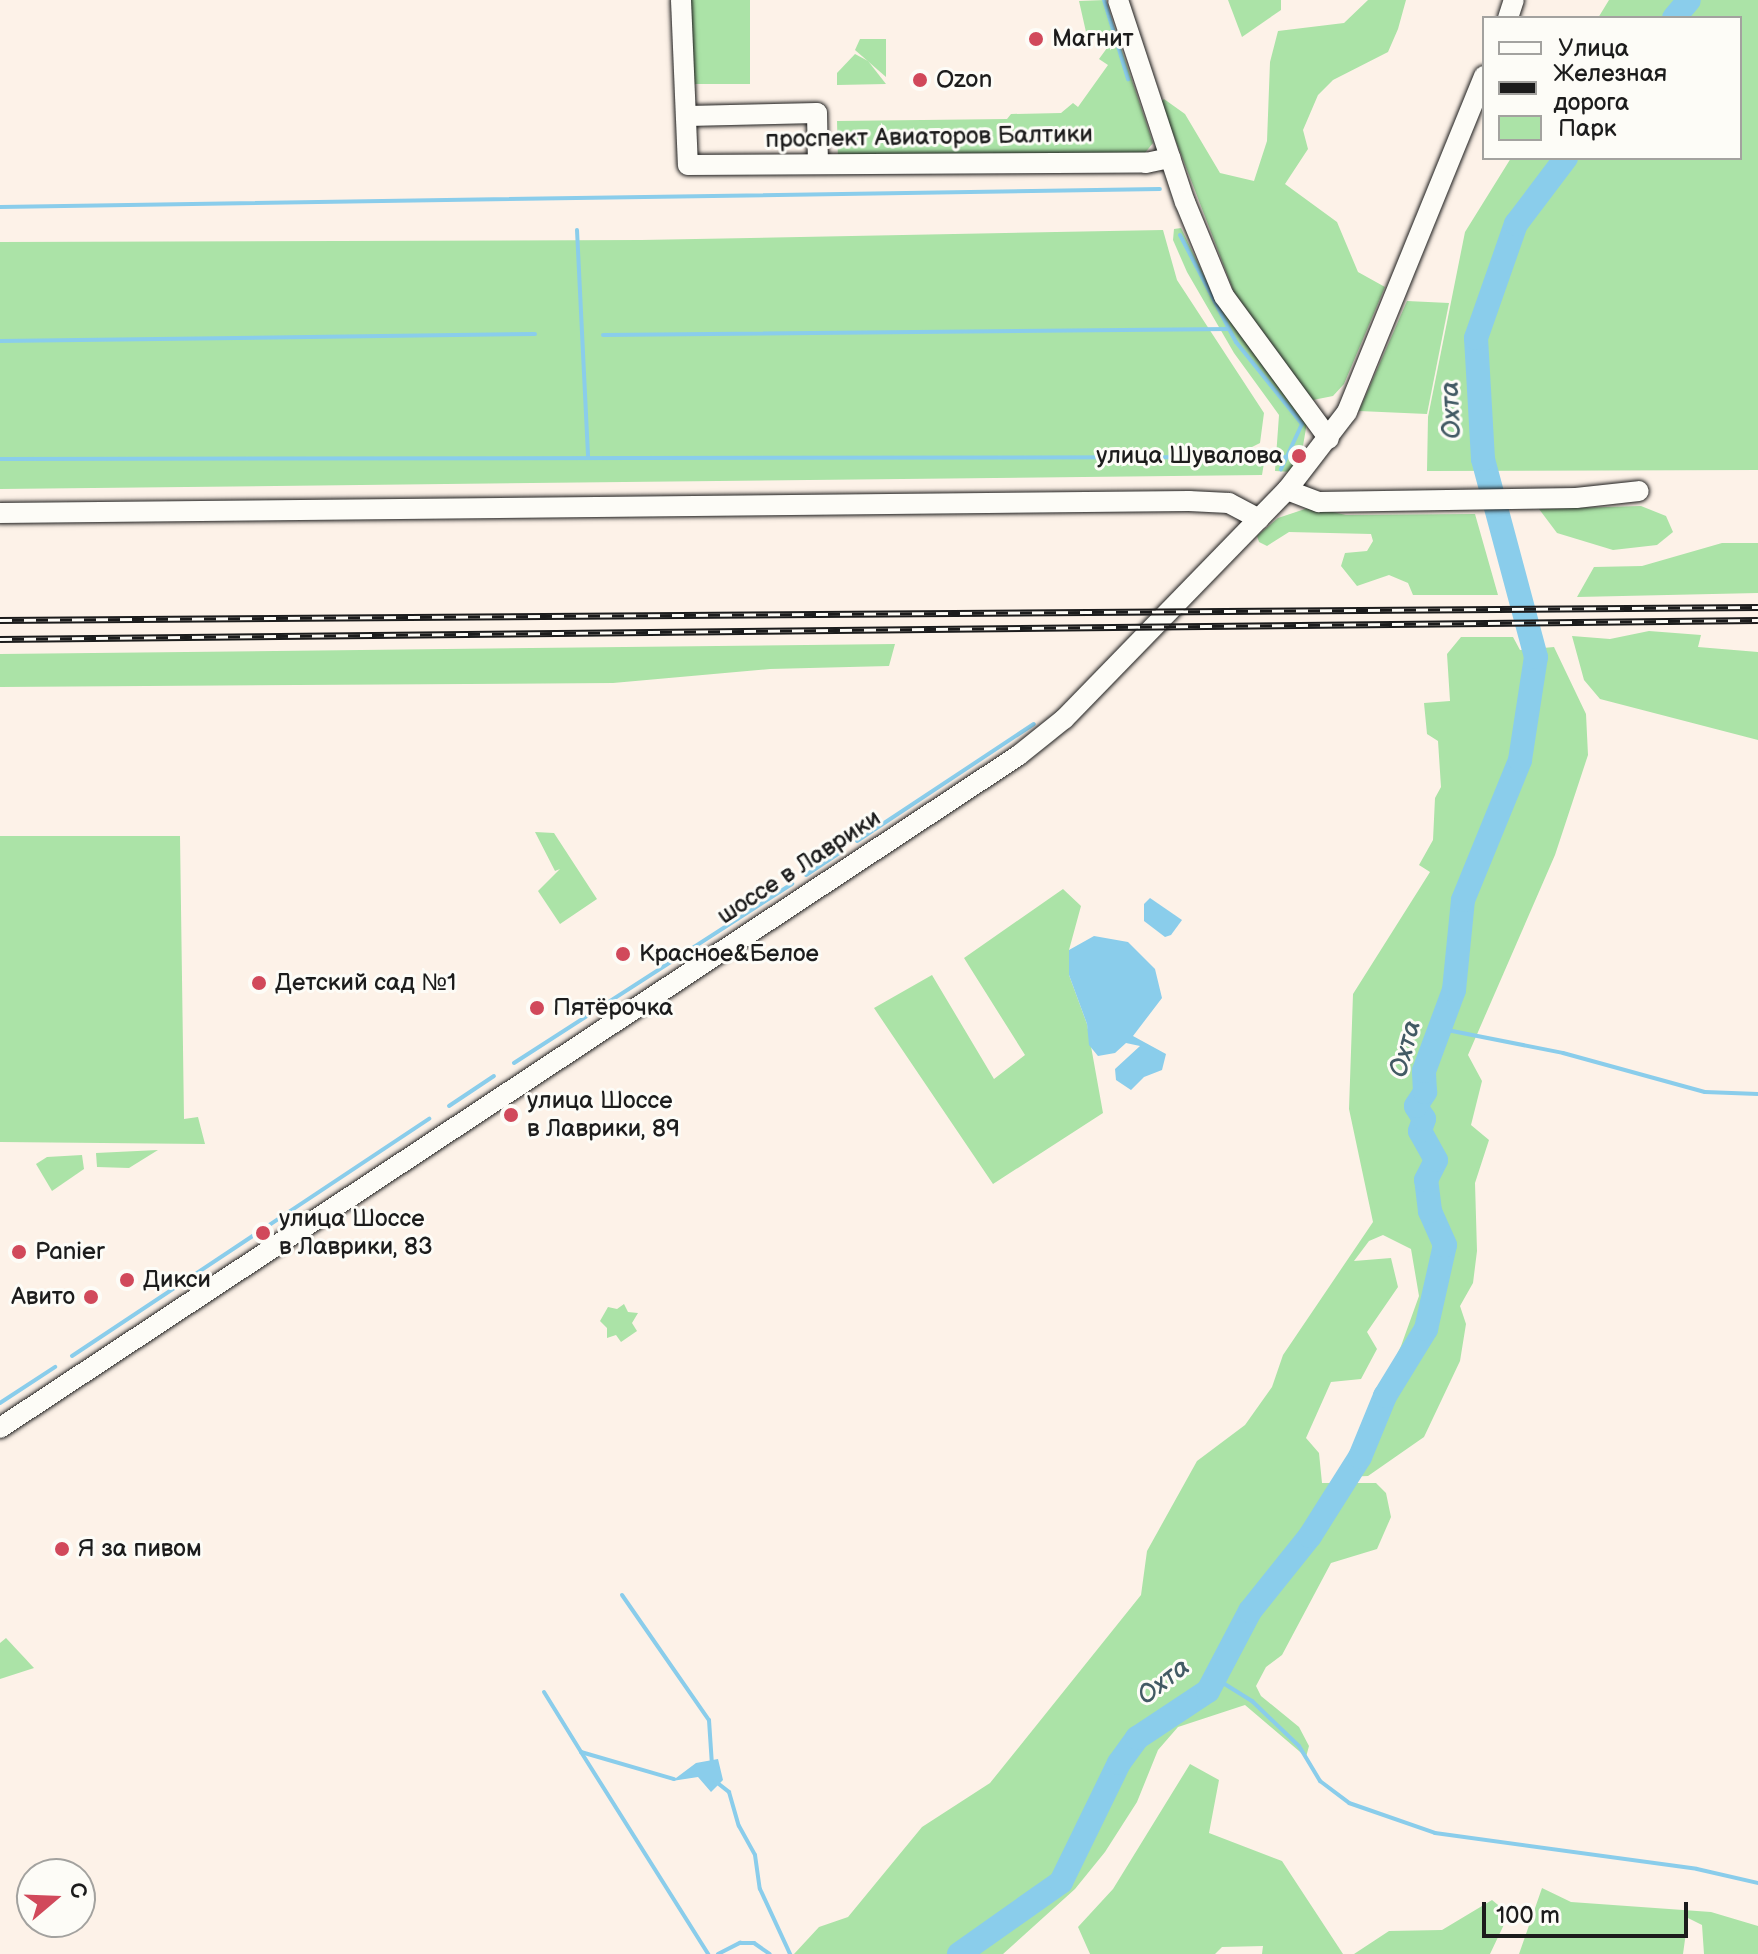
<!DOCTYPE html>
<meta charset="utf-8">
<style>
body{margin:0}
#map{position:relative;width:1758px;height:1954px;overflow:hidden;background:#fdf2e8;font-family:"Balsamiq Sans",sans-serif}
div>[style]{position:absolute}
[style*='--x']{left:calc(var(--x)*1px);top:calc(var(--y)*1px);width:calc(var(--w)*1px);rotate:calc(var(--a)*1deg)}
.green>*{inset:0;background:#abe3a7;transform-origin:0 0}
.water>*{inset:0;background:#8acdeb}
.stream>*{height:4px;margin:-2px;padding:0 2px;transform-origin:2px;border-radius:2px;background:#8acdeb}
.river>*{height:24px;margin:-12px;padding:0 12px;transform-origin:12px;border-radius:12px;background:#8acdeb}
.roads{filter:drop-shadow(0 0 2px #1c1c1c) drop-shadow(0 0 2px #1c1c1c)}
.minor>*{height:20px;margin:-10px;padding:0 10px;transform-origin:10px;border-radius:10px;background:#fdfcf7}
.rail>*{height:7px;margin-top:-3.5px;transform-origin:0;background:repeating-linear-gradient(90deg,#fdfcf7 0 12px,#1c1c1c 0 24px);box-sizing:border-box;border-block:2px solid #1c1c1c}
.dots>*{width:22px;height:22px;translate:-50% -50%;box-sizing:border-box;border:4px solid #fdfcf7;border-radius:50%}
span{translate:-50% -50%;white-space:nowrap;text-align:center;line-height:1.15;-webkit-text-stroke:6px #fdfcf7;paint-order:stroke}
.poi-label{font-size:24px;color:#1c1c1c}
.left{translate:0 -50%;text-align:left}
.right{translate:-100% -50%;text-align:right}
.street-label{font-size:24px;color:#1c1c1c}
.water-label{font-size:26px;color:#425a64;font-style:italic}
.legend{position:absolute;left:1482px;top:16px;width:260px;height:144px;box-sizing:border-box;background:#fdfcf7;border:2px solid #a3a29f;margin:0;padding:10px 14px;list-style:none;font-size:24px;color:#1c1c1c}
.legend li{display:flex;align-items:center;gap:16px;height:40px}
.legend b{width:40px;border:2px solid #a3a29f}
.north{position:absolute;left:16px;top:1858px;width:80px;height:80px;box-sizing:border-box;background:#fdfcf7;border:2px solid #a3a29f;border-radius:50%;rotate:71deg;font-size:22px;font-weight:700;line-height:32px;text-align:center;color:#1c1c1c}
.north::after{content:'';display:block;margin:auto;width:28px;height:36px;background:#d1495b;clip-path:polygon(50% 0,100% 100%,50% 72%,0 100%)}
.scale{position:absolute;left:1482px;top:1902px;width:206px;height:36px;box-sizing:border-box;border:4px solid #1c1c1c;border-top:0;padding-left:10px;font-size:24px;line-height:28px;white-space:nowrap;color:#1c1c1c;-webkit-text-stroke:6px #fdfcf7;paint-order:stroke}
</style>
<div id="map">
<div class="green">
<i style="left:686px;top:0;width:64px;height:84px"></i>
<i style="clip-path:polygon(1105px 0,1153px 143px,1144px 154px,838px 160px,837px 121px,1007px 119px,1011px 114px,1061px 113px,1073px 103px,1078px 107px,1108px 65px,1099px 59px,1107px 48px,1086px 32px,1079px 1px)"></i>
<i style="clip-path:polygon(1228px 0,1281px 0,1281px 10px,1242px 37px)"></i>
<i style="clip-path:polygon(1368px 0,1406px 0,1398px 29px,1388px 52px,1333px 80px,1318px 95px,1303px 130px,1308px 149px,1285px 184px,1337px 222px,1358px 272px,1385px 287px,1344px 384px,1333px 396px,1313px 400px,1234px 292px,1161px 102px,1164px 99px,1185px 114px,1220px 173px,1254px 181px,1267px 141px,1270px 62px,1278px 31px,1344px 23px)"></i>
<i style="clip-path:polygon(1609px 0,1758px 0,1758px 470px,1427px 471px,1428px 417px,1465px 232px,1511px 158px,1740px 158px,1740px 18px,1598px 18px)"></i>
<i style="clip-path:polygon(860px 39px,886px 39px,886px 77px,855px 50px)"></i>
<i style="clip-path:polygon(855px 54px,868px 61px,886px 84px,837px 85px,837px 73px)"></i>
<i style="clip-path:polygon(1181px 228px,1214px 296px,1307px 422px,1301px 458px,1292px 472px,1275px 471px,1279px 415px,1234px 353px,1187px 272px,1173px 240px,1174px 229px)"></i>
<i style="clip-path:polygon(1163px 230px,1177px 280px,1264px 413px,1260px 443px,1250px 448px,1264px 463px,1262px 475px,0 489px,0 242px,641px 240px)"></i>
<i style="clip-path:polygon(1407px 301px,1449px 303px,1427px 414px,1359px 411px)"></i>
<i style="clip-path:polygon(1641px 506px,1666px 516px,1673px 532px,1657px 545px,1613px 550px,1557px 533px,1539px 509px)"></i>
<i style="clip-path:polygon(1311px 507px,1346px 515px,1475px 514px,1498px 595px,1413px 595px,1408px 583px,1389px 575px,1357px 586px,1341px 566px,1345px 553px,1367px 551px,1373px 541px,1371px 534px,1289px 532px,1267px 546px,1259px 542px,1257px 536px,1278px 518px)"></i>
<i style="clip-path:polygon(1722px 543px,1758px 543px,1758px 593px,1577px 597px,1594px 567px,1642px 566px)"></i>
<i style="clip-path:polygon(1649px 631px,1701px 635px,1698px 647px,1758px 652px,1758px 740px,1600px 699px,1584px 680px,1572px 636px,1610px 639px)"></i>
<i style="clip-path:polygon(1461px 637px,1513px 637px,1520px 650px,1554px 647px,1586px 714px,1588px 755px,1555px 855px,1468px 1055px,1482px 1081px,1471px 1125px,1489px 1140px,1475px 1183px,1477px 1251px,1473px 1283px,1460px 1306px,1466px 1324px,1460px 1361px,1424px 1437px,1368px 1476px,1343px 1477px,1343px 1466px,1401px 1346px,1419px 1296px,1411px 1249px,1383px 1235px,1369px 1241px,1354px 1261px,1391px 1258px,1398px 1287px,1367px 1332px,1377px 1349px,1361px 1379px,1331px 1382px,1306px 1438px,1319px 1453px,1322px 1483px,1376px 1483px,1386px 1493px,1391px 1517px,1377px 1549px,1331px 1563px,1282px 1655px,1266px 1667px,1256px 1686px,1261px 1696px,1299px 1727px,1309px 1746px,1306px 1757px,1245px 1705px,1178px 1727px,1158px 1750px,1137px 1802px,1105px 1852px,1075px 1889px,1003px 1954px,794px 1954px,819px 1927px,848px 1917px,922px 1827px,990px 1783px,1141px 1595px,1147px 1551px,1197px 1461px,1245px 1425px,1272px 1387px,1283px 1355px,1373px 1222px,1349px 1109px,1353px 994px,1430px 872px,1419px 865px,1433px 840px,1435px 798px,1441px 787px,1438px 741px,1427px 734px,1424px 703px,1450px 701px,1447px 654px)"></i>
<i style="clip-path:polygon(895px 644px,889px 666px,770px 669px,613px 683px,0 687px,0 654px)"></i>
<i style="clip-path:polygon(535px 832px,554px 833px,597px 899px,560px 924px,538px 891px,560px 869px,555px 871px)"></i>
<i style="clip-path:polygon(0 836px,180px 836px,184px 1119px,198px 1117px,205px 1144px,0 1142px)"></i>
<i style="clip-path:polygon(1063px 889px,1081px 906px,1069px 950px,1069px 975px,1087px 1024px,1103px 1113px,993px 1184px,874px 1008px,932px 975px,994px 1079px,1025px 1055px,964px 958px)"></i>
<i style="clip-path:polygon(158px 1150px,129px 1168px,97px 1167px,96px 1153px)"></i>
<i style="clip-path:polygon(82px 1155px,84px 1169px,52px 1191px,36px 1164px,47px 1157px)"></i>
<i style="clip-path:polygon(624px 1304px,628px 1312px,638px 1313px,632px 1323px,637px 1331px,621px 1342px,616px 1335px,607px 1338px,607px 1328px,600px 1321px,608px 1307px,617px 1309px)"></i>
<i style="clip-path:polygon(6px 1638px,34px 1668px,0 1679px,0 1643px)"></i>
<i style="clip-path:polygon(1190px 1764px,1219px 1780px,1209px 1833px,1282px 1861px,1343px 1954px,1262px 1954px,1263px 1946px,1222px 1947px,1215px 1954px,1090px 1954px,1078px 1927px,1113px 1889px)"></i>
<i style="clip-path:polygon(1542px 1888px,1571px 1902px,1711px 1912px,1758px 1926px,1758px 1954px,1704px 1954px,1702px 1925px,1688px 1918px,1683px 1954px,1519px 1954px)"></i>
<i style="clip-path:polygon(1492px 1900px,1509px 1914px,1490px 1954px,1354px 1954px,1389px 1931px,1442px 1930px)"></i>
</div>
<div class="water">
<i style="clip-path:polygon(1150px 898px,1182px 920px,1171px 935px,1165px 937px,1144px 921px,1144px 904px)"></i>
<i style="clip-path:polygon(1094px 936px,1128px 942px,1155px 969px,1162px 998px,1133px 1036px,1166px 1054px,1162px 1070px,1144px 1077px,1131px 1090px,1116px 1080px,1115px 1069px,1140px 1046px,1126px 1043px,1115px 1053px,1098px 1056px,1089px 1045px,1087px 1024px,1069px 975px,1069px 950px)"></i>
<i style="clip-path:polygon(718px 1759px,723px 1780px,711px 1792px,698px 1777px,672px 1781px,696px 1763px)"></i>
</div>
<div class="stream">
<i style="--x:1104;--y:0;--w:83;--a:73.1"></i>
<i style="--x:0;--y:207;--w:1160;--a:-0.89"></i>
<i style="--x:577;--y:230;--w:226;--a:87.2"></i>
<i style="--x:1180;--y:235;--w:121;--a:62.4"></i>
<i style="--x:1236;--y:342;--w:105;--a:51.2"></i>
<i style="--x:1302;--y:424;--w:50;--a:115"></i>
<i style="--x:603;--y:335;--w:626;--a:-0.55"></i>
<i style="--x:0;--y:341;--w:535;--a:-0.75"></i>
<i style="--x:0;--y:459;--w:1287;--a:-0.09"></i>
<i style="--x:857;--y:841;--w:212;--a:-33.5"></i>
<i style="--x:806;--y:875;--w:42;--a:-33.3"></i>
<i style="--x:1442;--y:1029;--w:123;--a:11.2"></i>
<i style="--x:1563;--y:1053;--w:147;--a:15.4"></i>
<i style="--x:1705;--y:1092;--w:53;--a:2.2"></i>
<i style="--x:514;--y:1063;--w:331;--a:-32.8"></i>
<i style="--x:449;--y:1106;--w:54;--a:-33.7"></i>
<i style="--x:72;--y:1356;--w:429;--a:-33.6"></i>
<i style="--x:0;--y:1403;--w:66;--a:-33.2"></i>
<i style="--x:622;--y:1595;--w:152;--a:55.2"></i>
<i style="--x:709;--y:1720;--w:45;--a:86.2"></i>
<i style="--x:1215;--y:1678;--w:44;--a:31.9"></i>
<i style="--x:1252;--y:1701;--w:65;--a:43.8"></i>
<i style="--x:1299;--y:1746;--w:41;--a:59"></i>
<i style="--x:1320;--y:1781;--w:36;--a:37"></i>
<i style="--x:1349;--y:1803;--w:91;--a:19.2"></i>
<i style="--x:1435;--y:1833;--w:264;--a:7.8"></i>
<i style="--x:1697;--y:1869;--w:63;--a:12.9"></i>
<i style="--x:544;--y:1692;--w:70;--a:58.3"></i>
<i style="--x:581;--y:1752;--w:97;--a:16.2"></i>
<i style="--x:581;--y:1752;--w:239;--a:57.8"></i>
<i style="--x:715;--y:1781;--w:18;--a:38"></i>
<i style="--x:729;--y:1792;--w:35;--a:74"></i>
<i style="--x:739;--y:1826;--w:33;--a:61"></i>
<i style="--x:755;--y:1855;--w:34;--a:82"></i>
<i style="--x:760;--y:1889;--w:72;--a:65.2"></i>
<i style="--x:718;--y:1954;--w:25;--a:-27"></i>
<i style="--x:740;--y:1943;--w:14;--a:0"></i>
<i style="--x:754;--y:1943;--w:19;--a:35"></i>
</div>
<div class="river">
<i style="--x:1674;--y:18;--w:23;--a:-50"></i>
<i style="--x:959;--y:1954;--w:125;--a:-35.2"></i>
<i style="--x:1061;--y:1882;--w:132;--a:-64"></i>
<i style="--x:1119;--y:1763;--w:31;--a:-54"></i>
<i style="--x:1137;--y:1738;--w:85;--a:-33.5"></i>
<i style="--x:1208;--y:1691;--w:90;--a:-62.3"></i>
<i style="--x:1250;--y:1611;--w:96;--a:-51.3"></i>
<i style="--x:1310;--y:1536;--w:93;--a:-57.7"></i>
<i style="--x:1360;--y:1457;--w:66;--a:-67.7"></i>
<i style="--x:1385;--y:1396;--w:79;--a:-58.5"></i>
<i style="--x:1426;--y:1329;--w:86;--a:-77.3"></i>
<i style="--x:1445;--y:1245;--w:37;--a:-114"></i>
<i style="--x:1430;--y:1211;--w:31;--a:-97"></i>
<i style="--x:1426;--y:1180;--w:22;--a:-63"></i>
<i style="--x:1436;--y:1160;--w:33;--a:-119"></i>
<i style="--x:1420;--y:1131;--w:13;--a:-72"></i>
<i style="--x:1424;--y:1119;--w:15;--a:-122"></i>
<i style="--x:1416;--y:1106;--w:17;--a:-57"></i>
<i style="--x:1425;--y:1092;--w:21;--a:-93"></i>
<i style="--x:1424;--y:1071;--w:86;--a:-69.7"></i>
<i style="--x:1454;--y:990;--w:90;--a:-84.3"></i>
<i style="--x:1463;--y:900;--w:151;--a:-67.8"></i>
<i style="--x:1520;--y:760;--w:104;--a:-81.2"></i>
<i style="--x:1536;--y:657;--w:205;--a:-105"></i>
<i style="--x:1483;--y:459;--w:121;--a:-93.3"></i>
<i style="--x:1476;--y:338;--w:121;--a:-70.7"></i>
<i style="--x:1516;--y:224;--w:83;--a:-52.9"></i>
</div>
<div class="roads">
<div class="minor">
<i style="--x:681;--y:0;--w:165;--a:87.6"></i>
<i style="--x:688;--y:165;--w:458;--a:-0.3"></i>
<i style="--x:1146;--y:163;--w:25;--a:-12"></i>
<i style="--x:1118;--y:0;--w:213;--a:71.7"></i>
<i style="--x:1185;--y:202;--w:102;--a:67.5"></i>
<i style="--x:1224;--y:296;--w:177;--a:53.7"></i>
<i style="--x:1508;--y:18;--w:19;--a:-72"></i>
<i style="--x:688;--y:116;--w:129;--a:-1.3"></i>
<i style="--x:817;--y:113;--w:51;--a:88.9"></i>
<i style="--x:1287;--y:490;--w:34;--a:21"></i>
<i style="--x:1319;--y:502;--w:257;--a:-0.9"></i>
<i style="--x:1576;--y:498;--w:63;--a:-6.3"></i>
<i style="--x:0;--y:513;--w:1189;--a:-0.58"></i>
<i style="--x:1189;--y:501;--w:40;--a:2.9"></i>
<i style="--x:1229;--y:503;--w:34;--a:28"></i>
<i style="--x:0;--y:1428;--w:1221;--a:-33.44"></i>
<i style="--x:1019;--y:755;--w:58;--a:-38.7"></i>
<i style="--x:1064;--y:719;--w:320;--a:-45.8"></i>
<i style="--x:1287;--y:490;--w:98;--a:-52.4"></i>
<i style="--x:1347;--y:412;--w:363;--a:-67.8"></i>
</div>
</div>
<div class="rail">
<i style="--x:0;--y:620;--w:1758;--a:-0.42"></i>
<i style="--x:0;--y:639;--w:1758;--a:-0.62"></i>
</div>
<div class="dots">
<i style="left:1036px;top:39px;background:#d1495b"></i>
<i style="left:920px;top:80px;background:#d1495b"></i>
<i style="left:1299px;top:456px;background:#d1495b"></i>
<i style="left:623px;top:954px;background:#d1495b"></i>
<i style="left:259px;top:983px;background:#d1495b"></i>
<i style="left:537px;top:1008px;background:#d1495b"></i>
<i style="left:511px;top:1115px;background:#d1495b"></i>
<i style="left:263px;top:1233px;background:#d1495b"></i>
<i style="left:19px;top:1252px;background:#d1495b"></i>
<i style="left:127px;top:1280px;background:#d1495b"></i>
<i style="left:91px;top:1297px;background:#d1495b"></i>
<i style="left:62px;top:1549px;background:#d1495b"></i>
</div>
<div class="poi-label">
<span class="left" style="left:1052px;top:39px">Магнит</span>
<span class="left" style="left:936px;top:80px">Ozon</span>
<span class="right" style="left:1283px;top:456px">улица Шувалова</span>
<span class="left" style="left:639px;top:954px">Красное&amp;Белое</span>
<span class="left" style="left:275px;top:983px">Детский сад №1</span>
<span class="left" style="left:553px;top:1008px">Пятёрочка</span>
<span class="left" style="left:527px;top:1115px">улица Шоссе<br>в Лаврики, 89</span>
<span class="left" style="left:279px;top:1233px">улица Шоссе<br>в Лаврики, 83</span>
<span class="left" style="left:35px;top:1252px">Panier</span>
<span class="left" style="left:143px;top:1280px">Дикси</span>
<span class="right" style="left:75px;top:1297px">Авито</span>
<span class="left" style="left:78px;top:1549px">Я за пивом</span>
</div>
<div class="street-label">
<span style="left:929px;top:137px;rotate:-1deg">проспект Авиаторов Балтики</span>
<span style="left:799px;top:867px;rotate:-33deg">шоссе в Лаврики</span>
</div>
<div class="water-label">
<span style="left:1452px;top:410px;rotate:-93deg">Охта</span>
<span style="left:1406px;top:1049px;rotate:-75deg">Охта</span>
<span style="left:1164px;top:1682px;rotate:-38deg">Охта</span>
</div>
<ul class="legend">
<li><b style="height:10px;background:#fdfcf7"></b>Улица</li>
<li><b style="height:10px;background:#1c1c1c"></b>Железная дорога</li>
<li><b style="height:22px;background:#abe3a7"></b>Парк</li>
</ul>
<div class="north">С</div>
<div class="scale">100 m</div>
</div>
